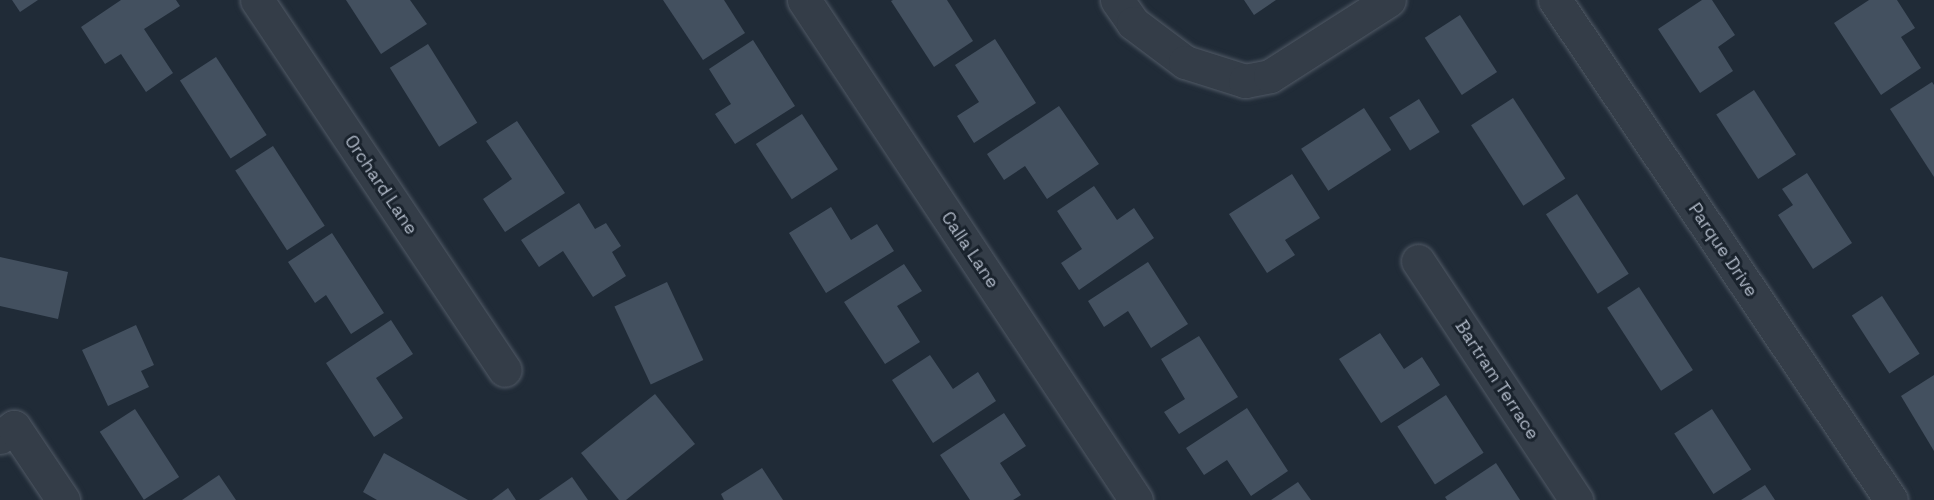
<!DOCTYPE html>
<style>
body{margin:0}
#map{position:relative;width:1934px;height:500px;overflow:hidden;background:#202b37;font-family:"Space Grotesk",sans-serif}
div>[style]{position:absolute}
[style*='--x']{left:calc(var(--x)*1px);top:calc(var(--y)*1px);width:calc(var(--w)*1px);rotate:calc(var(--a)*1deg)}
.building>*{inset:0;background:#43505f;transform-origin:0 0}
.roads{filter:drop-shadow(0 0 2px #515a66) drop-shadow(0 0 2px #515a66)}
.minor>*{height:33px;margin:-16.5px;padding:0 16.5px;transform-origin:16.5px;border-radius:16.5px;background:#343d48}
span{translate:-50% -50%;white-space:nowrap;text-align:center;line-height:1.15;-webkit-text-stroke:6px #19222c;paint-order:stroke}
.street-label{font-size:18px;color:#aeb7c5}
</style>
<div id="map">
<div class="building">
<i style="clip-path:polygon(12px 0,38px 0,20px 12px)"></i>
<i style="clip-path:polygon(121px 0,176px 0,180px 6px,144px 29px,173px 73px,146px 92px,121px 54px,105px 64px,81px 27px)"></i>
<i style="clip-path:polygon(346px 0,410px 0,427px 24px,381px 54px)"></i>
<i style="clip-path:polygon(663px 0,724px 0,745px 33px,703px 60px)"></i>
<i style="clip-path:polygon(893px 0,947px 0,973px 41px,934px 67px,891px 1px)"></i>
<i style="clip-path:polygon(1244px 0,1276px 0,1254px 15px)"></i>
<i style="clip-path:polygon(1702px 0,1712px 0,1735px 35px,1718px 47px,1733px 71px,1700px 93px,1658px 29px)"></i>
<i style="clip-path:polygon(1869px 0,1897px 0,1915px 28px,1901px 37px,1921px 68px,1881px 95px,1834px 23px)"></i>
<i style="left:1460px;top:15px;width:68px;height:42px;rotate:57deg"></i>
<i style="clip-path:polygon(995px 39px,1036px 103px,974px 143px,957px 116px,979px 102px,955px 65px)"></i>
<i style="clip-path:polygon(753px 40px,795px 106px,735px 144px,715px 114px,731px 104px,709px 69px)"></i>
<i style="left:428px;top:44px;width:93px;height:45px;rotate:58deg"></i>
<i style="left:216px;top:57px;width:93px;height:43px;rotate:57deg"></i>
<i style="clip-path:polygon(1932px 82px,1934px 85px,1934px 177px,1890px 109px)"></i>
<i style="left:1754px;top:90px;width:77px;height:45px;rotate:57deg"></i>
<i style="left:1513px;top:98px;width:96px;height:50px;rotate:57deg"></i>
<i style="left:1419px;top:99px;width:39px;height:35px;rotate:58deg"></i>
<i style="clip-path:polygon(1059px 106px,1099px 164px,1047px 199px,1025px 166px,1004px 180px,987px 154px)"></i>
<i style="left:1364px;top:108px;width:50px;height:75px;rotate:57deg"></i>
<i style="left:802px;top:114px;width:66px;height:55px;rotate:57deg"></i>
<i style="clip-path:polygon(517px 121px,565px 193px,505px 232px,483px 199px,512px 179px,486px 141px)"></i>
<i style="left:273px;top:146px;width:95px;height:45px;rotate:57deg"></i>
<i style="clip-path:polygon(1807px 173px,1852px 243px,1813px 269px,1778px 215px,1793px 205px,1782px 189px)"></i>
<i style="clip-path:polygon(1292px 174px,1320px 218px,1285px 240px,1295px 255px,1267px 273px,1229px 214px)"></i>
<i style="clip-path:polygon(1094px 186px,1117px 220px,1134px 208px,1154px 238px,1079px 290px,1061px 263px,1082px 249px,1057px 211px)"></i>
<i style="left:1577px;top:194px;width:95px;height:37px;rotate:57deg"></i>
<i style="clip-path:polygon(579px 203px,595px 229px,606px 223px,621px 246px,612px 252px,626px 276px,593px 297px,563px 251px,539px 267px,521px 240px)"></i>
<i style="clip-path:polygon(831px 207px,851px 240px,877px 224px,894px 251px,826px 293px,789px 233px)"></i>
<i style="clip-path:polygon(332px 233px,384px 313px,351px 334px,326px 295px,315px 303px,288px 262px)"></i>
<i style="clip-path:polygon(0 257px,68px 272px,58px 319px,0 306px)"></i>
<i style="clip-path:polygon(1148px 262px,1188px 324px,1151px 348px,1128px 311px,1104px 327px,1088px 301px)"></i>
<i style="clip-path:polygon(904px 264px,922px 291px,897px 306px,920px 342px,885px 364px,844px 302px)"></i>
<i style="left:667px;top:282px;width:86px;height:58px;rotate:65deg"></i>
<i style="left:1639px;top:287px;width:99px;height:38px;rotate:57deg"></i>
<i style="left:1882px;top:296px;width:69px;height:36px;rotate:57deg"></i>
<i style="clip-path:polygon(391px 320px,413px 354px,376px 378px,403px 418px,374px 437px,326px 363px)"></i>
<i style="clip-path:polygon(136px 325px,154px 365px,141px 371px,149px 387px,108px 406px,82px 350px)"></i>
<i style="clip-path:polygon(1380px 333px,1404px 369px,1422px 357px,1440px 385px,1381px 423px,1339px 359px)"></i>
<i style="clip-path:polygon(1199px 336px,1238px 397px,1179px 434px,1164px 412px,1185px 399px,1161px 359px)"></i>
<i style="clip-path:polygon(930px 355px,953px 389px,978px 372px,996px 401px,933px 443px,892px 380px)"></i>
<i style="clip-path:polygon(1934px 375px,1934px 451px,1901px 396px)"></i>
<i style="clip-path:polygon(655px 394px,695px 444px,626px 500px,619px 500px,581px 453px)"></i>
<i style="left:1446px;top:395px;width:69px;height:58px;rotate:57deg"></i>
<i style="clip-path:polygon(1247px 408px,1288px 471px,1251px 496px,1227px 460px,1204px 475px,1186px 448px)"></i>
<i style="left:135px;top:409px;width:81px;height:42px;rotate:57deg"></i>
<i style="left:1712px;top:409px;width:72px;height:45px;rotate:57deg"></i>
<i style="clip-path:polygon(1004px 413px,1026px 446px,1000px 463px,1021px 495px,1013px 500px,970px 500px,940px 455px)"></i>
<i style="clip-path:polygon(384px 453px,468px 500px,377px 500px,363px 492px)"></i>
<i style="clip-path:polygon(1496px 463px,1520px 500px,1447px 500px,1445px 497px)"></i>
<i style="clip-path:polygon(762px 468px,783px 500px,724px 500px,721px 494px)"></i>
<i style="clip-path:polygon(219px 475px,236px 500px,182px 500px)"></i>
<i style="clip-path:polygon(572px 477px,588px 500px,539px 500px)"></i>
<i style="clip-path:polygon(1298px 482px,1311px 500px,1271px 500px)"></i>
<i style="clip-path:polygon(1765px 485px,1775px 500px,1741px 500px)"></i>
<i style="clip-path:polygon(508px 488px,516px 500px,492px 500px)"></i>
</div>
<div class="roads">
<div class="minor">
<i style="--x:257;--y:0;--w:445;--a:56.2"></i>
<i style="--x:804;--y:0;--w:600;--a:56.42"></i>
<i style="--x:1117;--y:0;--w:28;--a:55"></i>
<i style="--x:1133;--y:23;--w:65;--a:36.9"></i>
<i style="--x:1185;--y:62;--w:63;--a:17.6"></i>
<i style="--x:1245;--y:81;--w:25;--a:-11"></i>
<i style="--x:1270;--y:76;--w:141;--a:-32.6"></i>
<i style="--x:1555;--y:0;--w:602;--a:56.1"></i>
<i style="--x:1418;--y:261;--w:287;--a:56.5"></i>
<i style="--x:0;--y:437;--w:17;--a:-36"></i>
<i style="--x:14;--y:427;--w:88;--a:56.1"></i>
</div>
</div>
<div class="street-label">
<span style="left:381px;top:185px;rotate:56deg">Orchard Lane</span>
<span style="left:970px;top:250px;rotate:56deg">Calla Lane</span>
<span style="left:1723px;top:250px;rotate:56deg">Parque Drive</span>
<span style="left:1497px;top:380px;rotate:57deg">Bartram Terrace</span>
</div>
</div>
